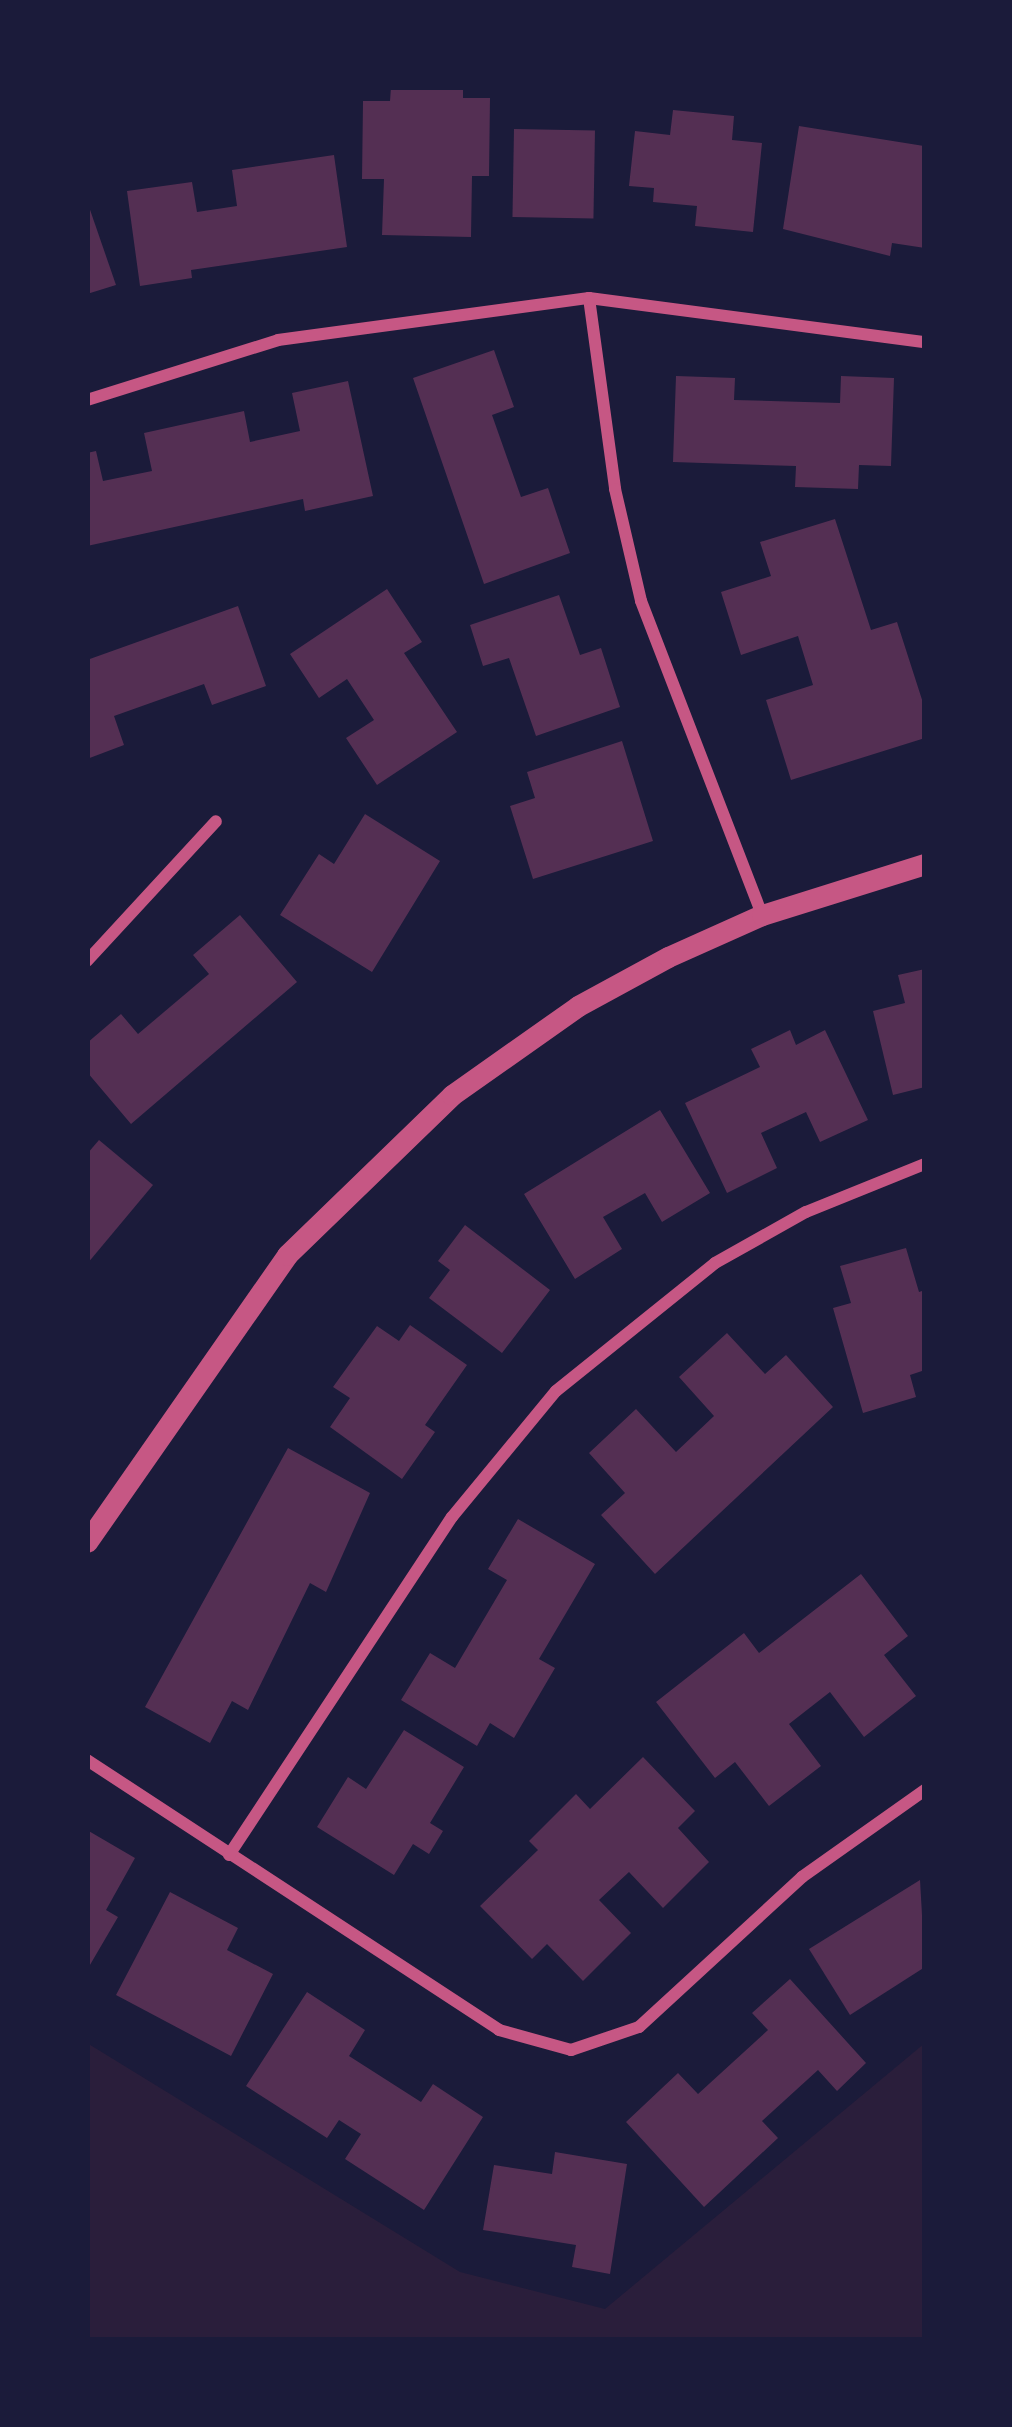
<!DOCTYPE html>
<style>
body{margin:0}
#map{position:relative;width:1012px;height:2427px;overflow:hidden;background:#1b1b3a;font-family:"Noto Serif",serif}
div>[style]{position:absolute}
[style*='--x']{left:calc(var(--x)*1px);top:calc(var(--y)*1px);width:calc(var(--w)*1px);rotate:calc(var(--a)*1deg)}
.green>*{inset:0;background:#2a1e3b}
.building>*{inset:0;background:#542f53;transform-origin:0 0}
.minor>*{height:12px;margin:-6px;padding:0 6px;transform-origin:6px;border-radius:6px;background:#c65784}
.tertiary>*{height:21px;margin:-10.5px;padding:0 10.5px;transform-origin:10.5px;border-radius:10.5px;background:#c65784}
span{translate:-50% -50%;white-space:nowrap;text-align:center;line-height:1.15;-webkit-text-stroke:12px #1b1b3a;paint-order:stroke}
.frame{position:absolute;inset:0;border:90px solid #1b1b3a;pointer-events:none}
</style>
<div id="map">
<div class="green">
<i style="clip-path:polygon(87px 2043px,460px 2272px,605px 2309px,925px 2043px,925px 2340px,87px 2340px)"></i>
</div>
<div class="building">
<i style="clip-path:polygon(391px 87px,463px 87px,463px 98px,490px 98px,489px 176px,472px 176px,471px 237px,382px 235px,384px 179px,362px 179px,363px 101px,390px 101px)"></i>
<i style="clip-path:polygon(673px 110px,734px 116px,732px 140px,762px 143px,753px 232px,695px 226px,697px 206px,653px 202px,654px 188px,629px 186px,635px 131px,670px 135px)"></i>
<i style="clip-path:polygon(799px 126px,924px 146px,925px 248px,892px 243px,890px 256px,783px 229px)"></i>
<i style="left:514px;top:129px;width:81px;height:88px;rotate:1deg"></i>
<i style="clip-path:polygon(334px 155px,347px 247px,191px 270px,192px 278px,140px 286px,127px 191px,192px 182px,197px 212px,237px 206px,232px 170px)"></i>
<i style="clip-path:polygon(87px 201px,116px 285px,87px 294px)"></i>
<i style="clip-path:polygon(494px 350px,514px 407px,492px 415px,521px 497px,548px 488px,570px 553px,484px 584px,413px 378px)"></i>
<i style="clip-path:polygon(676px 376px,735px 378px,734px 400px,840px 403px,841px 376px,894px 378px,891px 466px,859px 465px,858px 489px,795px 487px,796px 466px,673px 462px)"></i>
<i style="clip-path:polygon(348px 381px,373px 496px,305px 511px,303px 499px,87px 546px,87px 453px,96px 451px,103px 481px,152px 471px,144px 433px,244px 411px,250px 442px,300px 431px,292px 393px)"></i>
<i style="clip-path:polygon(835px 519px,871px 630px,897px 622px,925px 709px,925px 738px,791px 780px,766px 700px,813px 685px,798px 636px,741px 655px,721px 592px,771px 576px,760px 542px)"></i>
<i style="clip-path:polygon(387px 589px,422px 642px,404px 653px,457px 732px,377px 785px,346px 738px,374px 720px,347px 679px,319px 698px,290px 654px)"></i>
<i style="clip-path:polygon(559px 595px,580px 655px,601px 648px,620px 707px,536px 736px,509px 658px,483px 666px,470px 625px)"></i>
<i style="clip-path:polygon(238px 606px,266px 686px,212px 705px,204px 684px,114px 716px,124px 745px,87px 759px,87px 660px)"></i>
<i style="clip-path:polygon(622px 741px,653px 841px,533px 879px,510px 806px,535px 798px,527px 772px)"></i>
<i style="clip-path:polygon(365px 814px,440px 861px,372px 972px,280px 915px,319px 854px,334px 864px)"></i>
<i style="clip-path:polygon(240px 915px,297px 982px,131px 1124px,87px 1072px,87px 1043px,121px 1014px,138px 1034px,209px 974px,193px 955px)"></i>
<i style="clip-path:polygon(925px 969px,925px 1087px,893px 1095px,873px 1011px,905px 1003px,898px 975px)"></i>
<i style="clip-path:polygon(790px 1030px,796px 1045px,825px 1030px,868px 1120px,820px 1142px,806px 1112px,761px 1133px,777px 1168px,727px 1193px,685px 1103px,760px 1067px,751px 1049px)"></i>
<i style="clip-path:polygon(660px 1110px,710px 1193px,662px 1222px,645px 1193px,603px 1217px,622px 1249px,575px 1279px,524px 1194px)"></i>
<i style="clip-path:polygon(99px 1140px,153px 1185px,87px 1264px,87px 1154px)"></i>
<i style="clip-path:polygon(465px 1225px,550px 1290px,502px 1353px,429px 1298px,450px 1270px,438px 1261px)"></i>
<i style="clip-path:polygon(906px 1248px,919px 1292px,925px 1290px,925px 1370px,910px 1375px,916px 1397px,863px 1413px,833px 1308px,851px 1303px,840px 1266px)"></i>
<i style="clip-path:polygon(410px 1325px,467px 1365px,425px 1425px,435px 1432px,402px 1479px,330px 1427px,350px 1398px,333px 1387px,377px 1326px,399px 1341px)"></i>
<i style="clip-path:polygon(727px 1333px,765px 1374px,786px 1355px,833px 1407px,655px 1574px,601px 1515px,625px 1493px,589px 1453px,636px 1409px,676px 1452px,714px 1416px,679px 1377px)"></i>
<i style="clip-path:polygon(288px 1448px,370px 1493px,326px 1592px,310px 1583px,248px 1710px,232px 1701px,210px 1743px,145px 1707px)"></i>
<i style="clip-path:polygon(518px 1519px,595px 1564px,539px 1659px,555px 1668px,514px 1738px,490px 1723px,477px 1746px,401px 1700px,430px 1653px,455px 1668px,507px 1580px,488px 1569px)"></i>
<i style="clip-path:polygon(861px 1574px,908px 1636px,884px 1655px,916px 1696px,864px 1737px,830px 1692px,789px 1724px,821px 1766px,769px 1806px,735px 1762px,715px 1778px,656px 1702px,744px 1633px,759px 1653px)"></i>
<i style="clip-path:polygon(404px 1730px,464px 1767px,430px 1823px,443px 1831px,429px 1854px,413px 1844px,394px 1875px,317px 1827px,348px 1777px,366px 1789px)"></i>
<i style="clip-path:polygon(643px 1757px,695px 1811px,678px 1828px,709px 1862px,663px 1908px,629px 1872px,599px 1900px,631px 1933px,583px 1981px,547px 1944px,532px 1959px,480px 1906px,538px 1850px,529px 1841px,576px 1794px,590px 1809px)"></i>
<i style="clip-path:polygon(87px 1830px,135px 1858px,106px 1910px,118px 1917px,87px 1970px)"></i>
<i style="clip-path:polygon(920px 1880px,925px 1967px,850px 2015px,809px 1949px)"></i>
<i style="clip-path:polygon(170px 1892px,238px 1928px,227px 1950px,273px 1974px,231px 2056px,116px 1995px)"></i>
<i style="clip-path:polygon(790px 1979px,866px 2063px,837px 2091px,818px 2070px,762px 2121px,778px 2138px,704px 2207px,626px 2122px,678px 2073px,698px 2094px,768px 2030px,752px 2013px)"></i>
<i style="clip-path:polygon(307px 1992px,365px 2030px,349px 2056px,421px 2102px,433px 2084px,483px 2117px,424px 2210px,345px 2159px,361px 2134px,339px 2120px,327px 2138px,246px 2086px)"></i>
<i style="clip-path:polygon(555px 2152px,627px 2164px,610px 2274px,572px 2267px,576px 2245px,483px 2230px,494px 2165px,552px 2174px)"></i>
</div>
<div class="minor">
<i style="--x:589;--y:298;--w:193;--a:82.2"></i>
<i style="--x:615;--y:489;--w:115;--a:76.9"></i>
<i style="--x:641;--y:601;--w:337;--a:68.9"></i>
<i style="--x:87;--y:400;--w:200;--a:-17.4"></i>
<i style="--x:278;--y:340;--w:314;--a:-7.7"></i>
<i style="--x:589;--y:298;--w:339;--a:7.5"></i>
<i style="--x:87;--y:961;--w:190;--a:-47.3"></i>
<i style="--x:87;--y:1760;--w:493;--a:33.2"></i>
<i style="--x:499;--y:2030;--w:75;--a:15.5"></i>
<i style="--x:571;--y:2050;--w:72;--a:-18.7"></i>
<i style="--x:639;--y:2027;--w:222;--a:-42.6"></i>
<i style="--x:802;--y:1877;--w:151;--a:-35.3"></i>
<i style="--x:229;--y:1855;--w:405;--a:-56.6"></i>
<i style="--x:452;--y:1517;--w:163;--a:-50.5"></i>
<i style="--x:556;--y:1391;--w:204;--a:-38.8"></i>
<i style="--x:715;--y:1263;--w:104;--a:-29.3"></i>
<i style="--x:806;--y:1212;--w:128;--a:-22"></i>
</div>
<div class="tertiary">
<i style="--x:87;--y:1542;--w:350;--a:-55.1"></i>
<i style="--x:287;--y:1255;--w:230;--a:-44.1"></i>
<i style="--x:452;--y:1095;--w:154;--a:-35.2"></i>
<i style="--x:578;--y:1006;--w:102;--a:-28.6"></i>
<i style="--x:668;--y:957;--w:103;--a:-24.1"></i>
<i style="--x:762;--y:915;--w:171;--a:-17.4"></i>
</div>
<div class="frame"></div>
</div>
